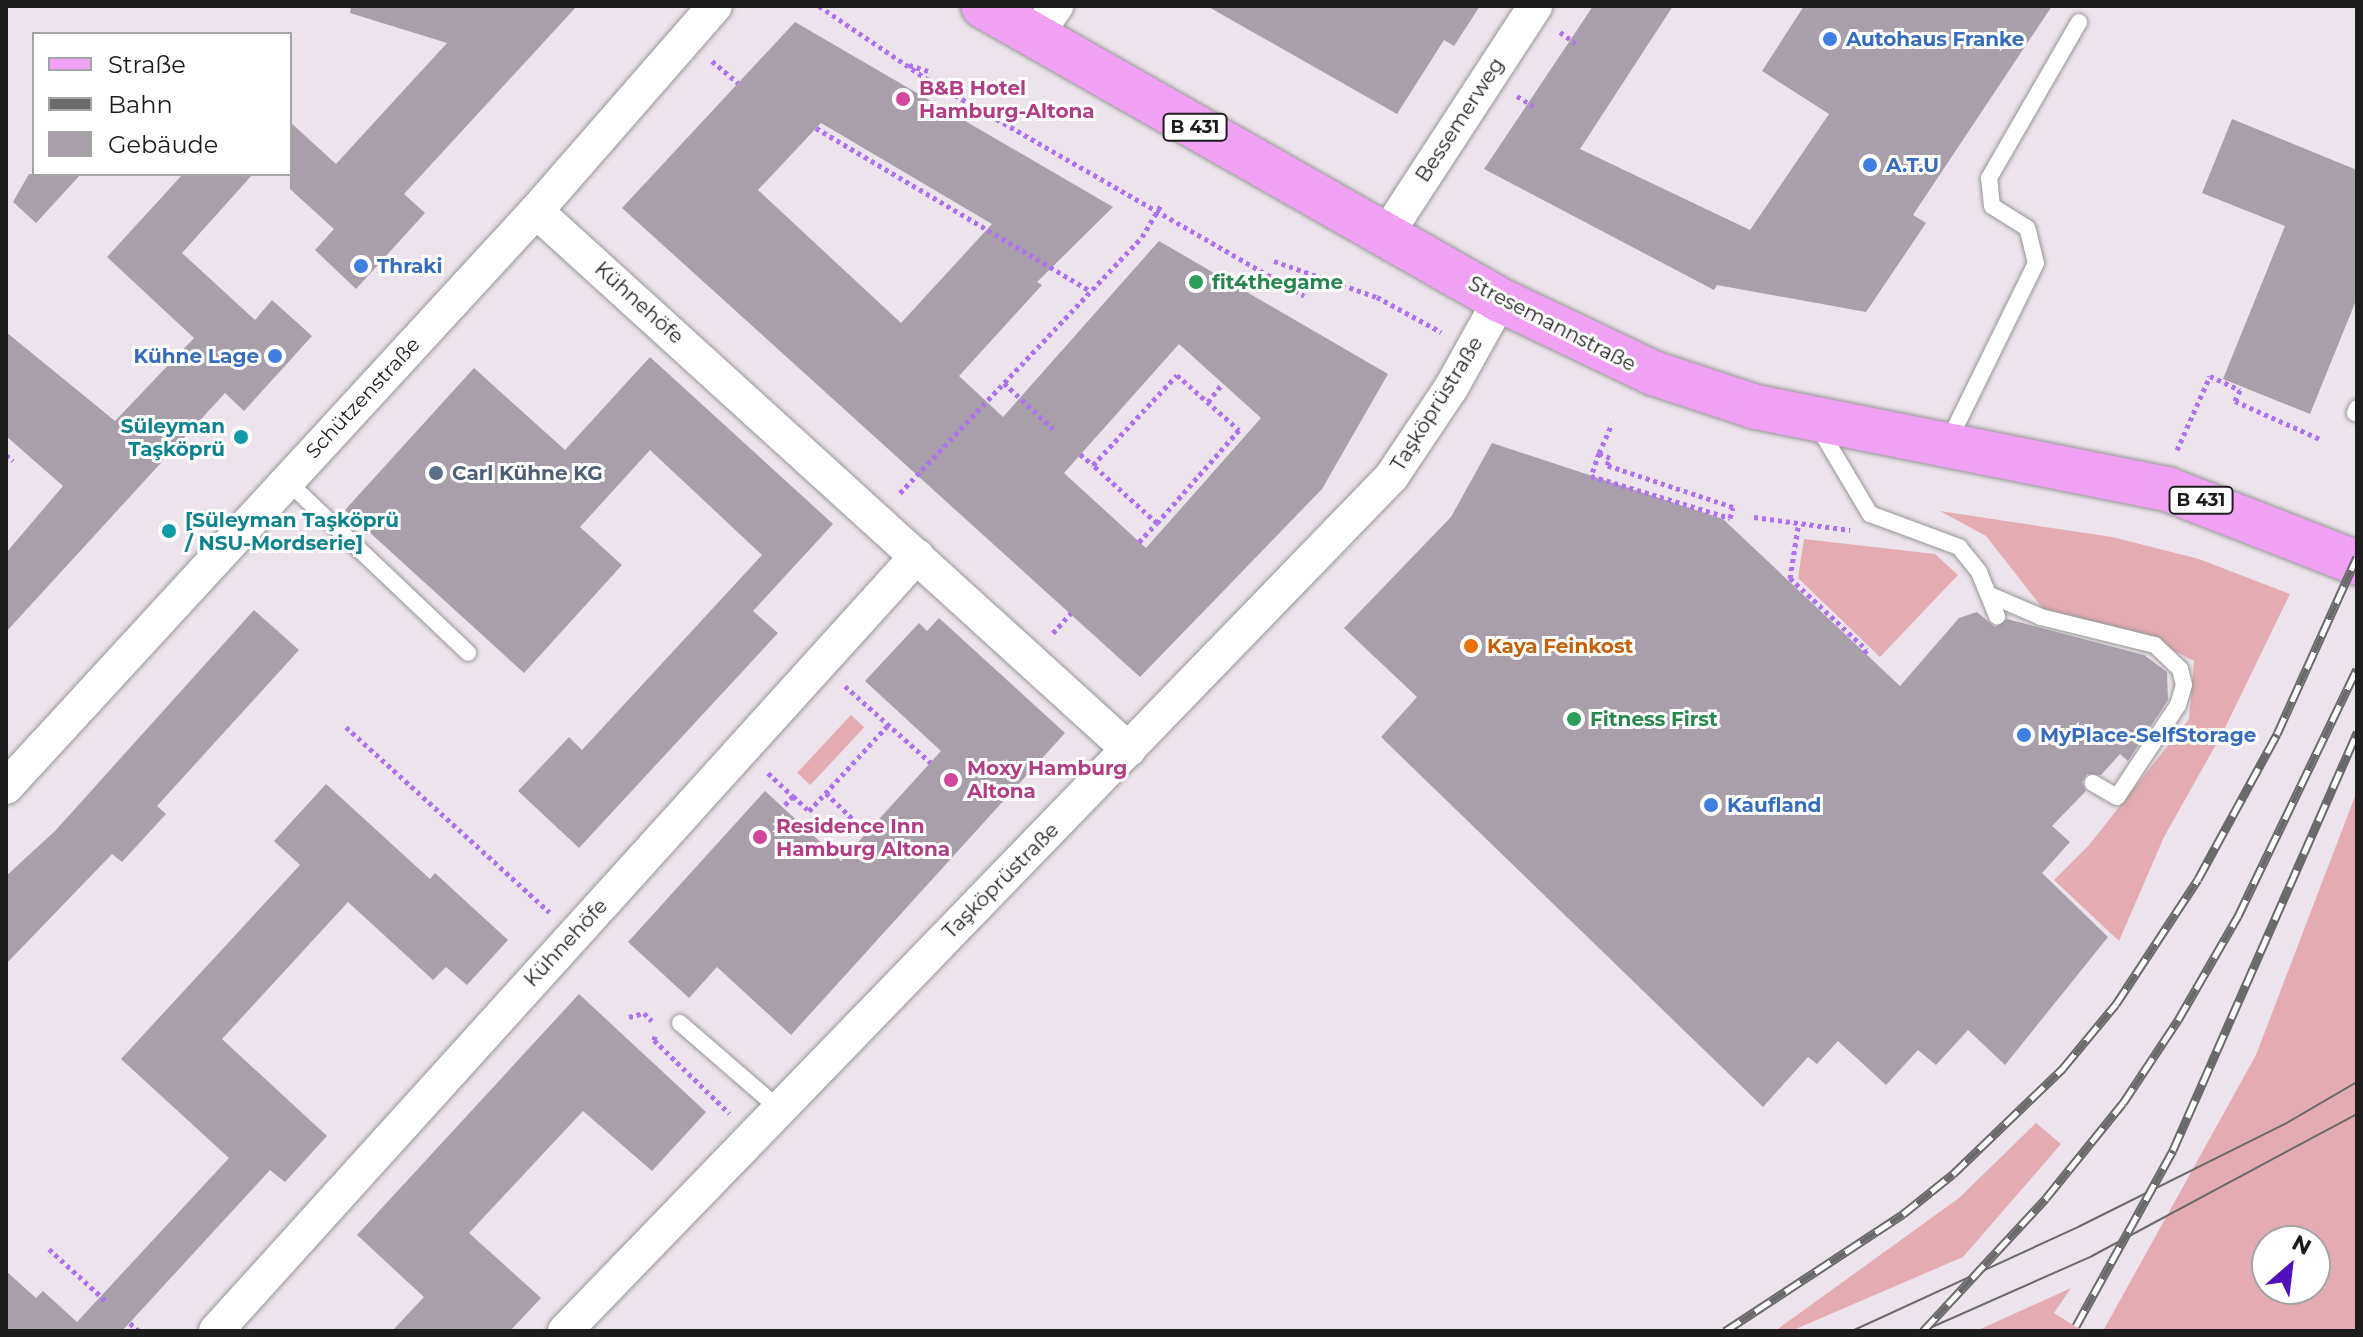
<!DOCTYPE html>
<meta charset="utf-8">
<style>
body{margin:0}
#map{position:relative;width:2363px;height:1337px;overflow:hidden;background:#ede3ec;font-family:Montserrat,sans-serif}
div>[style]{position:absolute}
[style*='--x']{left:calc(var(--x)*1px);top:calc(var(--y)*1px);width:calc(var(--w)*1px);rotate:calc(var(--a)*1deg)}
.grass>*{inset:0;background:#e4acb2;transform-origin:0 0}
.building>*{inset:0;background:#a89fab}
.path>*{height:5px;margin-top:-2.5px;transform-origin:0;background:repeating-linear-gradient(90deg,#af72ee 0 4px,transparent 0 8px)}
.roads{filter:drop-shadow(0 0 2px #969696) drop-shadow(0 0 2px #969696)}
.lane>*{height:16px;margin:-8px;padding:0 8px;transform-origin:8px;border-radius:8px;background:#fff}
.street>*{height:34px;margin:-17px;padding:0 17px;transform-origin:17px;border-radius:17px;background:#fff}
.primary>*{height:44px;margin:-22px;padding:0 22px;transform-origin:22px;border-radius:22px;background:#f0a1f4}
.tram>*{height:2px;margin:-1px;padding:0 1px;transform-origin:1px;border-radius:1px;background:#6a6a6a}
.rail>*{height:9px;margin-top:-4.5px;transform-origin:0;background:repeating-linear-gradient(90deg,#fff 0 18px,#6a6a6a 0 36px);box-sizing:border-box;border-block:2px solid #6a6a6a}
.dots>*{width:22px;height:22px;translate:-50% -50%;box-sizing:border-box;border:4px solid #fff;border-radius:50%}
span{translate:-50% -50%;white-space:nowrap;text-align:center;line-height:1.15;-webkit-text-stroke:6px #fff;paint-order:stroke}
.shield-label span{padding:2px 6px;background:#fff;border:2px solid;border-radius:6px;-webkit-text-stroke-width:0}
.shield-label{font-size:18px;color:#1c1c1c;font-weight:700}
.shop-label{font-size:20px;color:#366cbe;font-weight:700}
.left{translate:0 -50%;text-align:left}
.right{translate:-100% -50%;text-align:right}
.hotel-label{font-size:20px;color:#b23c85;font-weight:700}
.street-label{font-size:20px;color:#1c1c1c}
.leisure-label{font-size:20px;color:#27864d;font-weight:700}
.culture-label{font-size:20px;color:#0d838f;font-weight:700}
.service-label{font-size:20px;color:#4e5e75;font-weight:700}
.food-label{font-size:20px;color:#c56008;font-weight:700}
.frame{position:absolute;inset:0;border:8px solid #1c1c1c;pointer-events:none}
.legend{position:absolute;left:32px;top:32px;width:260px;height:144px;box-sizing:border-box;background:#fff;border:2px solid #a4a4a4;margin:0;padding:10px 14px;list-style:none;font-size:24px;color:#1c1c1c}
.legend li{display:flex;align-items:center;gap:16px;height:40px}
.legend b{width:40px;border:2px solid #a4a4a4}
.north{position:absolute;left:2251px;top:1225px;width:80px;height:80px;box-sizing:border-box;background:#fff;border:2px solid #a4a4a4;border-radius:50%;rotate:28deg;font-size:22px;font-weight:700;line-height:32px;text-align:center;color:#1c1c1c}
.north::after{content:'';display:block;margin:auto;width:28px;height:36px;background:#5110b9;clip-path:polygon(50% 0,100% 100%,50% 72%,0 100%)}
</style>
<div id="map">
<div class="grass">
<i style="clip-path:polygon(1940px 511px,2112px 537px,2199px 559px,2290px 594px,2223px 732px,2164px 837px,2119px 941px,2054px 880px,2089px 845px,2189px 719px,2194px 661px,2137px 632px,2044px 610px,1986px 536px)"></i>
<i style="clip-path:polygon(1804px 539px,1935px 554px,1958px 575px,1880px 657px,1798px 578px)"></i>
<i style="left:851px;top:715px;width:18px;height:79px;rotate:43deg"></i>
<i style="clip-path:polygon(evenodd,2357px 791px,2357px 1331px,2103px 1331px,2256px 1055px,2357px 791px,2267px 1241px,2315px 1241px,2315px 1289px,2267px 1289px,2267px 1241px)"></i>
<i style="clip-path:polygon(2036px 1123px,2061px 1144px,1963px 1257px,1791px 1331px,1775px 1331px,1959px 1198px)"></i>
<i style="clip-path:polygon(2071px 1288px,2054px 1313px,2082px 1331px,1976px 1331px)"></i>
</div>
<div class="building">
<i style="clip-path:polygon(351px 6px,577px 6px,404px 194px,425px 213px,356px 289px,315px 250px,334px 229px,290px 189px,290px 122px,336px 164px,447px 43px,350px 13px)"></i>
<i style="clip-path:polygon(1207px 6px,1480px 6px,1454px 46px,1444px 40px,1397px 114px)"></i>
<i style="clip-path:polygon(1593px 6px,1673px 6px,1580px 149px,1750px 230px,1829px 114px,1762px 71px,1804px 6px,2052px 6px,1913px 215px,1926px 223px,1866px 312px,1717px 285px,1714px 290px,1484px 169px)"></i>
<i style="clip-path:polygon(evenodd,795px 22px,1113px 207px,1037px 282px,1042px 285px,959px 376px,1003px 417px,1159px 241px,1388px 374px,1322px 489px,1140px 677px,622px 208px,795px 22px,821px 123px,992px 224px,901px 323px,758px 190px,821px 123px,795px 22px,1179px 344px,1261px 418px,1146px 548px,1064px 473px,1179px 344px)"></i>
<i style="clip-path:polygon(2232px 119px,2357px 170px,2357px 298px,2310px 414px,2223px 379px,2285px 226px,2202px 193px)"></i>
<i style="clip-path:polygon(29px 174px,81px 174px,36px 223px,13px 202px)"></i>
<i style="clip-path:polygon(183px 174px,253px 174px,182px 253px,255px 320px,272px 300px,312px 336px,244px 411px,225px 393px,6px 632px,6px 553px,63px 486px,6px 436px,6px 332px,115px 421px,194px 338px,107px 257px)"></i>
<i style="clip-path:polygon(650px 357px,833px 524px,753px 611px,778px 633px,579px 848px,518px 791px,569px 737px,582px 750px,762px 555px,650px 450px,580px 527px,622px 565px,524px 673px,345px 510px,474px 368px,565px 450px)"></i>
<i style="clip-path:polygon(1492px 443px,1723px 519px,1900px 686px,1959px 618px,1977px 612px,1995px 627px,2007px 619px,2144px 655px,2167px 672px,2168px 700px,2128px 761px,2120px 754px,2101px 775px,2087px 774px,2082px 782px,2086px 791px,2052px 826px,2070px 842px,2042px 873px,2108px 937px,2005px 1065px,1968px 1030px,1936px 1065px,1918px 1050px,1886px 1085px,1838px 1041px,1817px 1064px,1808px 1057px,1763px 1107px,1381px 737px,1417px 697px,1344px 628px,1451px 517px)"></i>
<i style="clip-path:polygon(254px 610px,299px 650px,157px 806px,166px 814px,122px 862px,112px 854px,6px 964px,6px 876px,55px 831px)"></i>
<i style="clip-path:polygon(939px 618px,1065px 733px,791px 1035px,717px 967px,689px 998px,628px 942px,765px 791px,841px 861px,941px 751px,865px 681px,919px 623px,927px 631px)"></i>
<i style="clip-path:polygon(326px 784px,430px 879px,435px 873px,508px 940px,467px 985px,446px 967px,433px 980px,348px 902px,222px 1039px,327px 1136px,285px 1182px,270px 1170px,122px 1331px,6px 1331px,6px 1271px,36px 1298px,43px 1291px,77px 1322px,229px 1158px,121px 1059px,300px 865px,274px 841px)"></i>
<i style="clip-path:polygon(579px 994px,706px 1112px,652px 1171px,583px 1111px,469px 1233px,541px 1298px,510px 1331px,392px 1331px,424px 1297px,357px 1235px)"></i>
</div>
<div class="path">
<i style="--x:819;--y:6;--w:130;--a:34.1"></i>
<i style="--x:927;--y:79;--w:435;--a:29.9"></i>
<i style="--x:1560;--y:32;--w:19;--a:36"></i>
<i style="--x:712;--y:61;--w:34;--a:40"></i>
<i style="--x:909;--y:65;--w:24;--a:17"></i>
<i style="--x:1517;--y:96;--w:19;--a:32"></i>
<i style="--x:816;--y:128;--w:319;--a:30.7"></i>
<i style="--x:1274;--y:261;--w:109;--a:19.3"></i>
<i style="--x:1377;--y:297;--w:73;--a:28.7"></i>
<i style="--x:1004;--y:383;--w:67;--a:43.2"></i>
<i style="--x:1208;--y:402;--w:23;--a:-52"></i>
<i style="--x:2177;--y:450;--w:81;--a:-66"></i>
<i style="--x:2210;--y:376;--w:33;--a:25"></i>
<i style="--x:2240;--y:390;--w:12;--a:114"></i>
<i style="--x:2235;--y:401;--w:93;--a:24.1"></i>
<i style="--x:1599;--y:453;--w:24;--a:109"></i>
<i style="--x:1591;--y:476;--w:145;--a:16.8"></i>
<i style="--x:1730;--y:518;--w:11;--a:-75"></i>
<i style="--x:1733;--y:507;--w:133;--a:-161.6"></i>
<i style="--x:1607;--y:465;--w:8;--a:-67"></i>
<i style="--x:1610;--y:458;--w:12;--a:-156"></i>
<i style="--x:1599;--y:453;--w:32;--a:-66"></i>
<i style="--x:1080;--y:454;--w:17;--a:40"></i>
<i style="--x:1093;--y:465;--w:123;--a:-47"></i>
<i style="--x:1177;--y:375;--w:83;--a:41.6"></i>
<i style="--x:1239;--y:430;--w:124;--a:131.4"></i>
<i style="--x:1157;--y:523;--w:86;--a:-137.8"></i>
<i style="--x:6;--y:455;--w:9;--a:41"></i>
<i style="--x:900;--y:493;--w:352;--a:-46.6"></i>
<i style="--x:1142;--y:237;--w:39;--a:-59"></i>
<i style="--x:1754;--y:517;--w:97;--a:7.7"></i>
<i style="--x:1798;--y:527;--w:52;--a:98.9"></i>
<i style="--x:1790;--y:578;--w:105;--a:43.1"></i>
<i style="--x:1867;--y:650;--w:4;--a:135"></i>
<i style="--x:1139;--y:542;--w:26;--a:-47"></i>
<i style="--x:1053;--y:633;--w:27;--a:-48"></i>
<i style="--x:845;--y:686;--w:115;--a:41.8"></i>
<i style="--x:346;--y:727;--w:275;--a:42.3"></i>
<i style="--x:768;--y:773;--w:34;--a:43"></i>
<i style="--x:793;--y:796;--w:15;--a:132"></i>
<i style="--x:826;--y:793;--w:57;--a:44.3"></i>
<i style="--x:793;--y:796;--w:22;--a:43"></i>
<i style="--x:809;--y:811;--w:117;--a:-47.4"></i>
<i style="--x:629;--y:1017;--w:16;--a:-15"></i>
<i style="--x:644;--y:1013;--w:11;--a:45"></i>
<i style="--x:655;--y:1036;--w:4;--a:104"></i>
<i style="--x:654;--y:1040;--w:105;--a:44.2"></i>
<i style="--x:49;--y:1249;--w:77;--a:42.4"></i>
<i style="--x:130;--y:1323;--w:12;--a:42"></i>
</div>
<div class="roads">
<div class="lane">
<i style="--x:2355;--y:413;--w:5;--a:-68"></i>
<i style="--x:1817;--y:425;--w:104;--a:59.2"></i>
<i style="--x:1870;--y:514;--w:95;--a:20.3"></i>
<i style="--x:1959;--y:547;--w:32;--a:51"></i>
<i style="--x:1979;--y:572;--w:48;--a:67.8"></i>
<i style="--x:1948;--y:442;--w:199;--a:-63.8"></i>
<i style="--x:2036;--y:263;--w:36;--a:-104"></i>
<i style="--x:2027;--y:228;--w:41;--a:-147.8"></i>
<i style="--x:1992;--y:206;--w:28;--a:-96"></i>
<i style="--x:1989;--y:178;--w:180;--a:-60"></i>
<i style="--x:286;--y:480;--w:251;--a:43.5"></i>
<i style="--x:1990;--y:595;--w:56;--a:23.3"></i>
<i style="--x:2041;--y:617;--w:117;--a:13.8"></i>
<i style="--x:2155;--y:645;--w:35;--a:44"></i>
<i style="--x:2180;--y:669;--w:16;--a:76"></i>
<i style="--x:2184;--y:685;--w:21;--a:107"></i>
<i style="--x:2178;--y:705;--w:110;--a:123.5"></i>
<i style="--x:2117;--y:797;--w:28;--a:-150"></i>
<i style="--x:680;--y:1023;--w:130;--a:40.9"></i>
</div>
<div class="street">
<i style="--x:1035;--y:36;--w:37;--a:-55"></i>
<i style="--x:536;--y:211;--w:801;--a:42.27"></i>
<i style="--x:1386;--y:235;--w:273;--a:-56.9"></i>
<i style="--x:6;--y:787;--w:783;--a:-47.38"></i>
<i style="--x:536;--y:211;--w:272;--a:-48.9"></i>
<i style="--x:216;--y:1331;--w:1045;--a:-47.87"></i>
<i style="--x:565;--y:1331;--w:1190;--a:-45.95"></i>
<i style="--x:1392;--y:476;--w:106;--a:-56.2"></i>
<i style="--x:1451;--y:388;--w:101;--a:-60.9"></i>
</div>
<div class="primary">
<i style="--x:983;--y:6;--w:595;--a:29.63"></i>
<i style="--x:1500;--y:300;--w:170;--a:25.5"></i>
<i style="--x:1653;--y:373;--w:108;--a:18.3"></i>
<i style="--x:1756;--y:407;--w:419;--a:11.3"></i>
<i style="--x:2167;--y:489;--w:204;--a:21.3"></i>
</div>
</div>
<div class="tram">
<i style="--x:1852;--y:1331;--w:251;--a:-24.7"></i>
<i style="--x:2080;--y:1226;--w:229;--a:-26.5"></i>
<i style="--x:2285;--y:1124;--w:83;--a:-30.3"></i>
<i style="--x:1923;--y:1331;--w:185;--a:-23.9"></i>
<i style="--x:2092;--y:1256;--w:301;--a:-28.2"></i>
</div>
<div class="rail">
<i style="--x:2076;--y:1326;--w:201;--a:-61.1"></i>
<i style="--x:2173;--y:1150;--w:457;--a:-66.2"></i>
<i style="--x:1725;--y:1331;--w:213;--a:-33.3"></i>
<i style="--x:1903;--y:1214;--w:64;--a:-38.7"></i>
<i style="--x:1953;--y:1174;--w:153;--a:-43.9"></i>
<i style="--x:2063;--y:1068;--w:83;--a:-50.4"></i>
<i style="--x:2116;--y:1004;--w:149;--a:-56.7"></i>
<i style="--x:2198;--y:879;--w:165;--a:-61.4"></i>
<i style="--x:2277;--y:734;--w:194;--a:-65.7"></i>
<i style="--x:1923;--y:1331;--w:181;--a:-47.2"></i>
<i style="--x:2046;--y:1198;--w:122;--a:-51"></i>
<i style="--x:2123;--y:1103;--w:100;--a:-56.5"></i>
<i style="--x:2178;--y:1020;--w:120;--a:-60"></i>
<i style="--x:2238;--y:916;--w:274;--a:-64.3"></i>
</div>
<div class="dots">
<i style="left:1830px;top:39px;background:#3f7fe0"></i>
<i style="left:903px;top:99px;background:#d1479c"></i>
<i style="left:1870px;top:165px;background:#3f7fe0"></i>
<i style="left:361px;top:266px;background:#3f7fe0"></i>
<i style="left:1196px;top:282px;background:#2e9e5b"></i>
<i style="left:275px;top:356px;background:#3f7fe0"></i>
<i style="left:241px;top:437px;background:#0f9aa8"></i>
<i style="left:436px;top:473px;background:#5c6f8a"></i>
<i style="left:169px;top:531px;background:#0f9aa8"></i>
<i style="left:1471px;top:646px;background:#e8710a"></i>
<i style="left:1574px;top:719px;background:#2e9e5b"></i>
<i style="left:2024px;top:735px;background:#3f7fe0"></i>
<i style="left:951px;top:780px;background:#d1479c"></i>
<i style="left:1711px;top:805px;background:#3f7fe0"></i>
<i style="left:760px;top:837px;background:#d1479c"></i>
</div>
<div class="shield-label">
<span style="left:1195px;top:127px">B 431</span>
<span style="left:2201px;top:500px">B 431</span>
</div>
<div class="shop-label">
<span class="left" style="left:1846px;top:39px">Autohaus Franke</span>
<span class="left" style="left:1886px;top:165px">A.T.U</span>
<span class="left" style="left:377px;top:266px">Thraki</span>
<span class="right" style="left:259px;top:356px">Kühne Lage</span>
<span class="left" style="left:2040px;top:735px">MyPlace-SelfStorage</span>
<span class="left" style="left:1727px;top:805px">Kaufland</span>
</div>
<div class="hotel-label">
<span class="left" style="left:919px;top:100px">B&amp;B Hotel<br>Hamburg-Altona</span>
<span class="left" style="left:967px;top:780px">Moxy Hamburg<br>Altona</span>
<span class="left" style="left:776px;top:838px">Residence Inn<br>Hamburg Altona</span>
</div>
<div class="street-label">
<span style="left:1460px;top:120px;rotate:-57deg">Bessemerweg</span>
<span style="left:639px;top:303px;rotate:42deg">Kühnehöfe</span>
<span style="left:1552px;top:324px;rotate:27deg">Stresemannstraße</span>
<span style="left:363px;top:398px;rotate:-47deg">Schützenstraße</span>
<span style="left:1437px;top:404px;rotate:-58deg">Taşköprüstraße</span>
<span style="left:1001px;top:881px;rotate:-45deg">Taşköprüstraße</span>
<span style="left:566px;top:943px;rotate:-47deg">Kühnehöfe</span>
</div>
<div class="leisure-label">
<span class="left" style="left:1212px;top:282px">fit4thegame</span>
<span class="left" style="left:1590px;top:719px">Fitness First</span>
</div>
<div class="culture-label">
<span class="right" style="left:225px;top:438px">Süleyman<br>Taşköprü</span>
<span class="left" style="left:185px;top:532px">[Süleyman Taşköprü<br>/ NSU-Mordserie]</span>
</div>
<div class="service-label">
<span class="left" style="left:452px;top:473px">Carl Kühne KG</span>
</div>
<div class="food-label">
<span class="left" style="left:1487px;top:646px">Kaya Feinkost</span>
</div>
<div class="frame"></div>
<ul class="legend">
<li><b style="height:10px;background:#f0a1f4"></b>Straße</li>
<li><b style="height:10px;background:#6a6a6a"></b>Bahn</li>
<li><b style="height:22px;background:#a89fab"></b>Gebäude</li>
</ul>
<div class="north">N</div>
</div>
